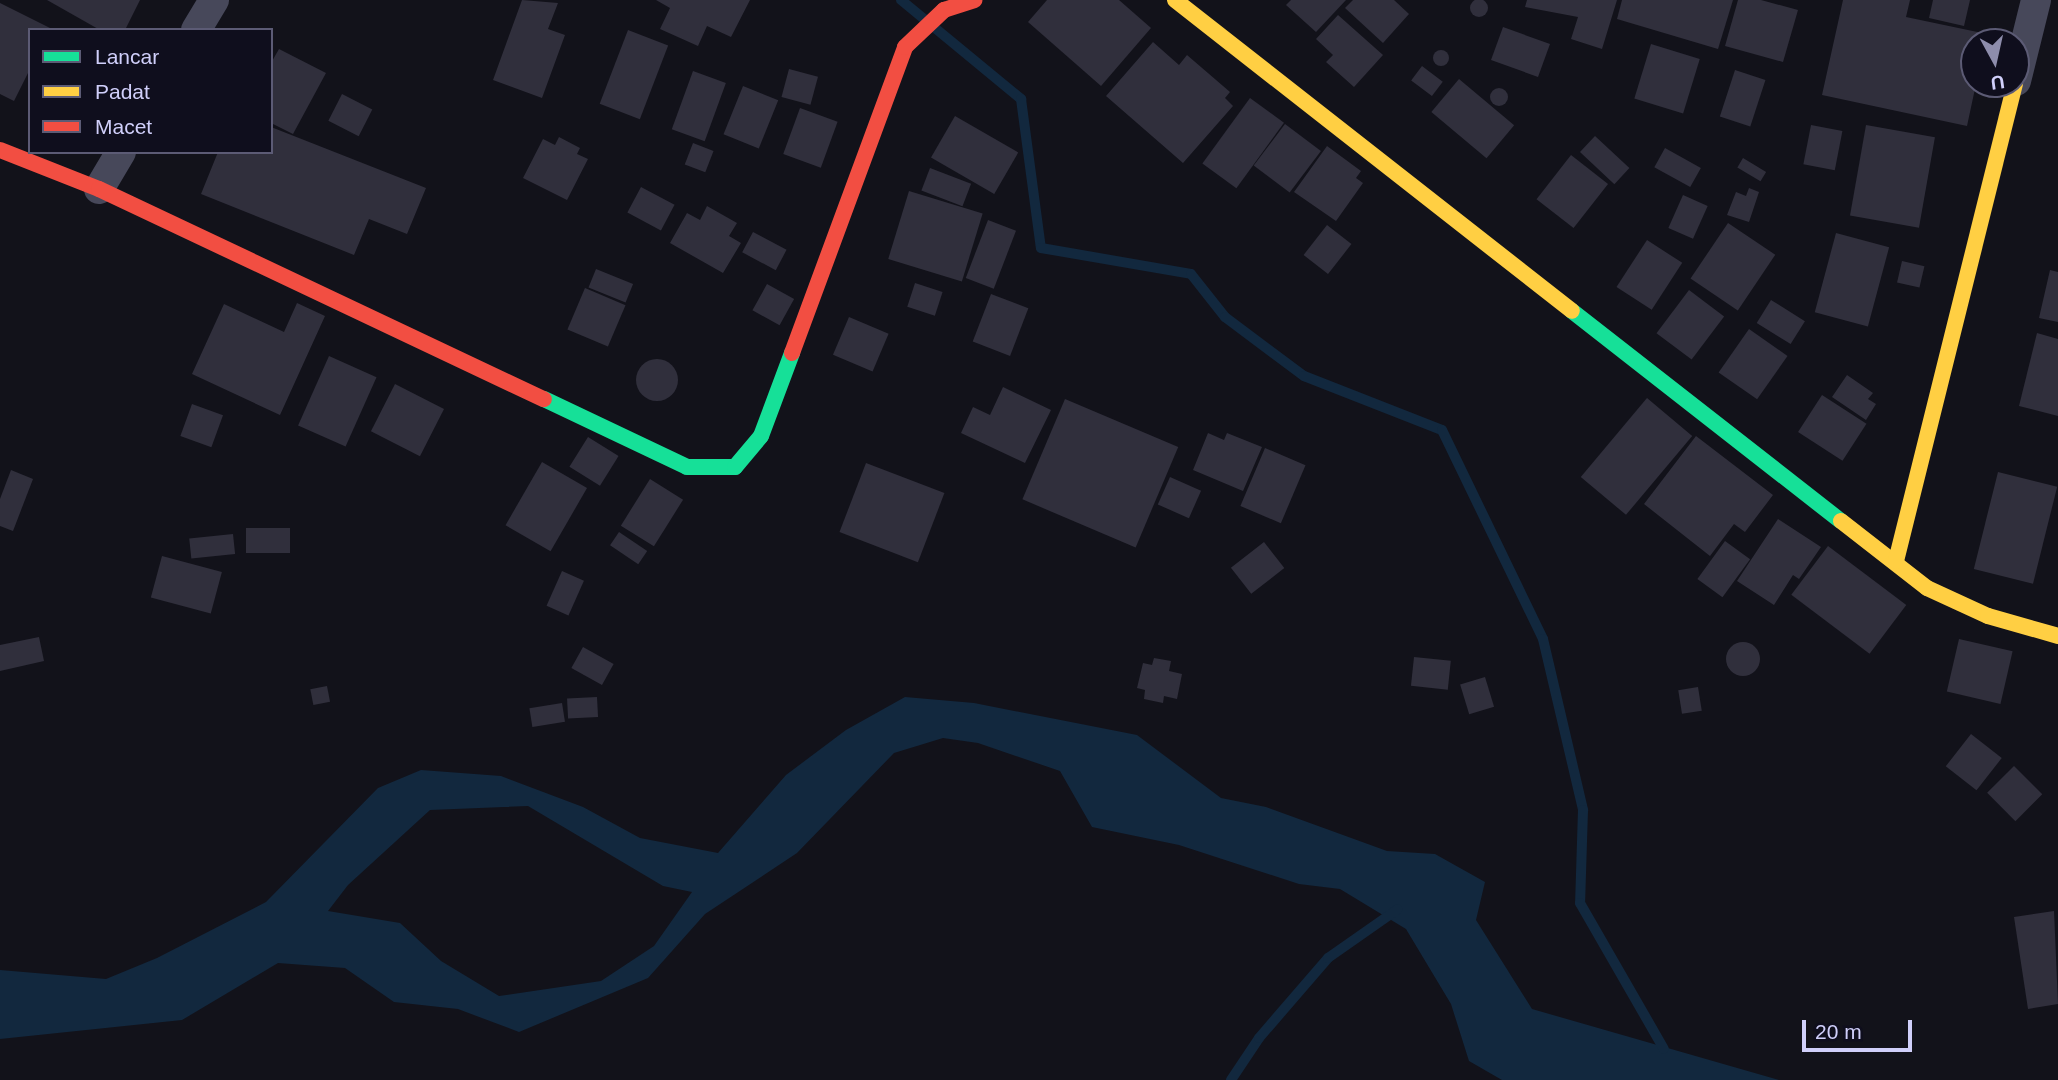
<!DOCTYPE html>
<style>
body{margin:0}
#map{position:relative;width:2058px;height:1080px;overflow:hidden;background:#12121a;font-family:Helvetica,sans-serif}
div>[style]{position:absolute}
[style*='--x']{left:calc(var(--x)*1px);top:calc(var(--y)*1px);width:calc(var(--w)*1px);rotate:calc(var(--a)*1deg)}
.water>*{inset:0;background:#12283e}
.stream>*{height:10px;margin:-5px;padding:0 5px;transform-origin:5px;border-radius:5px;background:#12283e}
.building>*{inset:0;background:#302f3c;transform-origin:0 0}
.round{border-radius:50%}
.street>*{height:30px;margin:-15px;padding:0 15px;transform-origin:15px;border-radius:15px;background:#47485a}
.fast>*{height:16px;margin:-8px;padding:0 8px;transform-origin:8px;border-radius:8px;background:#16e098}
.slow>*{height:16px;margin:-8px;padding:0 8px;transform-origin:8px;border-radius:8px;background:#ffcf43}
.jam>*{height:16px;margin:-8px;padding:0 8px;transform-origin:8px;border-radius:8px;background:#f24e42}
span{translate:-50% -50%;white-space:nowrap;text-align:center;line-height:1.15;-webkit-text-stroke:5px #0f0e1d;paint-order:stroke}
.legend{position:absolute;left:28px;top:28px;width:245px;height:126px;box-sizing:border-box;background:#0f0e1d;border:2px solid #5c5b75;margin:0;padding:9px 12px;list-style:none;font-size:21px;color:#d0cffa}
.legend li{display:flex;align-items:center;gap:14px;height:35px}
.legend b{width:35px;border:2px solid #5c5b75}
.north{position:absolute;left:1960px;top:28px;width:70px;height:70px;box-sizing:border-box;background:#0f0e1d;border:2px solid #5c5b75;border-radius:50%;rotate:172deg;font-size:19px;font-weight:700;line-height:28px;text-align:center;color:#d0cffa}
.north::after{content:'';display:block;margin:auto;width:24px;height:32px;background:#8e8dac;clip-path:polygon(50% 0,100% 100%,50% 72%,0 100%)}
.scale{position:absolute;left:1802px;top:1020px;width:110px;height:32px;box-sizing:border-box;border:4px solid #d0cffa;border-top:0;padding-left:9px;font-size:21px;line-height:24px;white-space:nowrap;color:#d0cffa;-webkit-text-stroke:5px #0f0e1d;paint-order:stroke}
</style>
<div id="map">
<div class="water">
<i style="clip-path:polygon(evenodd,905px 697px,974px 703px,1137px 735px,1221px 798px,1266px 807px,1387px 851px,1435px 854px,1485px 882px,1476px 920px,1532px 1009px,1779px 1080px,1502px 1080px,1469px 1061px,1451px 1004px,1406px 929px,1340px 889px,1299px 884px,1179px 845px,1092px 827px,1060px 771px,978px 743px,943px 738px,894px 753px,797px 853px,705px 914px,648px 978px,519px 1032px,458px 1009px,394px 1002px,345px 968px,278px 963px,182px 1020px,0 1039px,0 970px,106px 979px,157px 958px,266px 902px,378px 788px,421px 770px,501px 776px,583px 807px,640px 838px,718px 853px,786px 775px,846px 730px,905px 697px,528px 806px,663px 886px,692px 892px,654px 946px,601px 981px,499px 996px,441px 961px,400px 923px,328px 911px,348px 885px,430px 810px,528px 806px)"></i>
</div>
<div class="stream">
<i style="--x:901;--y:0;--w:156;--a:39.5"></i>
<i style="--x:1021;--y:99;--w:150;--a:82.4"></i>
<i style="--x:1041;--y:248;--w:152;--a:9.8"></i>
<i style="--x:1191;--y:274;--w:55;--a:51.7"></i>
<i style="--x:1225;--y:317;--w:99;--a:36.8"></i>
<i style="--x:1304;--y:376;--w:148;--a:21.4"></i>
<i style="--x:1442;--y:430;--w:232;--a:64.2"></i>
<i style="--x:1543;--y:639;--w:176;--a:76.8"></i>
<i style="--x:1583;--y:810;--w:93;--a:91.8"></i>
<i style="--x:1580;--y:903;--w:168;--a:60.1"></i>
<i style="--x:1231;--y:1080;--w:50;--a:-56.3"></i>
<i style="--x:1259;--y:1038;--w:106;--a:-49.2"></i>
<i style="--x:1328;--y:958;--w:85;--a:-35"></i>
</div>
<div class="building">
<i class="round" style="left:1470px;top:-1px;width:18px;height:18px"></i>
<i style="clip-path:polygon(47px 0,140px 0,125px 30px,100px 30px)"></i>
<i style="clip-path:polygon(522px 0,558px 3px,548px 29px,565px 35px,542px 98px,493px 80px)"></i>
<i style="clip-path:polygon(656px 0,750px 0,731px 37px,707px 26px,698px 46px,660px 29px,670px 8px)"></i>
<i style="clip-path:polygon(1047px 0,1119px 0,1151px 28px,1101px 86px,1028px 22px)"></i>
<i style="clip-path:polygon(1291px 0,1346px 0,1316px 32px,1286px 5px)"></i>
<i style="clip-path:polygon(1353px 0,1394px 0,1409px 14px,1383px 43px,1345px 8px)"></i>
<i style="clip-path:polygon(1527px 0,1617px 0,1602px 49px,1571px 39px,1578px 17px,1525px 7px)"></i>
<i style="clip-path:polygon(1622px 0,1733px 0,1718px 49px,1617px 19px)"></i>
<i style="clip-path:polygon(1738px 0,1761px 0,1798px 10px,1783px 62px,1725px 46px)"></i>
<i style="clip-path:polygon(1843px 0,1910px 0,1906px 17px,1987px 34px,1986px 42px,1974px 42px,1976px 84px,1967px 126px,1822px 95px)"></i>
<i style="clip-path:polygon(1933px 0,1970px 0,1964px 26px,1929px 18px)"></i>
<i style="clip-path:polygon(0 3px,54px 30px,30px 30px,30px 69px,14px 101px,0 94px)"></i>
<i style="clip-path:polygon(1338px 15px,1383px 55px,1354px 87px,1326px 62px,1333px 55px,1316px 39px)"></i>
<i style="left:1503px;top:27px;width:50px;height:35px;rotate:20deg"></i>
<i style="left:628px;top:30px;width:43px;height:79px;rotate:21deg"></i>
<i style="clip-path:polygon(1153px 42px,1179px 65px,1187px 55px,1230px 92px,1225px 98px,1233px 106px,1183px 163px,1106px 96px)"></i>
<i style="left:1651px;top:44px;width:51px;height:57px;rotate:17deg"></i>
<i style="clip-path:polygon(279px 49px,326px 73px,293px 134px,271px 123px,271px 63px)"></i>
<i class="round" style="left:1433px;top:50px;width:16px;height:16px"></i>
<i style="left:1422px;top:66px;width:26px;height:18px;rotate:37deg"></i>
<i style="left:789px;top:69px;width:30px;height:29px;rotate:15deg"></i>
<i style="left:1735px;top:70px;width:32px;height:49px;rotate:18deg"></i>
<i style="left:693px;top:71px;width:35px;height:62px;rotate:20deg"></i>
<i style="left:1459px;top:79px;width:72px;height:43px;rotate:40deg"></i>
<i style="left:743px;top:86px;width:38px;height:52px;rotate:22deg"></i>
<i class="round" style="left:1490px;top:88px;width:18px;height:18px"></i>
<i style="left:342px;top:94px;width:34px;height:30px;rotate:27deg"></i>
<i style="left:1250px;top:98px;width:42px;height:81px;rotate:36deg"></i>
<i style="left:800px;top:108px;width:40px;height:49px;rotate:20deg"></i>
<i style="left:955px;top:116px;width:73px;height:48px;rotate:30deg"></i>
<i style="left:1285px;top:124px;width:45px;height:52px;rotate:37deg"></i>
<i style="left:1811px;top:125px;width:32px;height:40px;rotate:11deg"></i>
<i style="left:1866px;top:125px;width:70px;height:92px;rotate:10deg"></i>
<i style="clip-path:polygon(271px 127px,426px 188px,407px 234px,369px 219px,354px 255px,201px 194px,218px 152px,271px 152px)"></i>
<i style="left:1595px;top:136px;width:47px;height:22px;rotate:43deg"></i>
<i style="clip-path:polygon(559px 137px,580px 148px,577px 154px,588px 159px,567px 200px,523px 178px,543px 139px,555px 145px)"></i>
<i style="left:693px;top:143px;width:22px;height:23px;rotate:21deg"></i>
<i style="clip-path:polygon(1327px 146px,1361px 171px,1356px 178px,1363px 183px,1336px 221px,1294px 192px)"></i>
<i style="left:1665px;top:148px;width:41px;height:22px;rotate:29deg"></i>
<i style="left:1571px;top:155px;width:47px;height:56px;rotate:38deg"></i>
<i style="left:1743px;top:158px;width:27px;height:11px;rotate:31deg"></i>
<i style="left:930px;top:168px;width:44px;height:24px;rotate:21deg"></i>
<i style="left:641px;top:187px;width:38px;height:29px;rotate:28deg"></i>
<i style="clip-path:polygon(1749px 188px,1759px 192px,1749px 222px,1727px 215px,1736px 192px,1746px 196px)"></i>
<i style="left:909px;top:191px;width:77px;height:71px;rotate:17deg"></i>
<i style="left:1683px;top:195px;width:27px;height:36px;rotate:24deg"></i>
<i style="clip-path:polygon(707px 206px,737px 223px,729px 236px,741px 243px,723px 273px,670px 243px,687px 213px,700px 220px)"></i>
<i style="left:988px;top:220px;width:30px;height:62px;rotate:21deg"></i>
<i style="left:1728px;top:223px;width:57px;height:67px;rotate:34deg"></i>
<i style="left:1327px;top:225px;width:31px;height:38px;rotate:38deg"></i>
<i style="left:753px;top:232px;width:38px;height:23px;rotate:28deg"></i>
<i style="left:1836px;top:233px;width:55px;height:82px;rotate:15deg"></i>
<i style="left:1647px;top:240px;width:42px;height:56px;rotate:33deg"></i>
<i style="left:1902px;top:261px;width:23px;height:22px;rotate:13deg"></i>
<i style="left:596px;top:269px;width:40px;height:20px;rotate:22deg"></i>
<i style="clip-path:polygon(2050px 270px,2058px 272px,2058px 322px,2039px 318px)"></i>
<i style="left:915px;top:283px;width:29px;height:25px;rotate:18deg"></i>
<i style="left:767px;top:284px;width:31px;height:30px;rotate:29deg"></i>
<i style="left:585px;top:288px;width:44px;height:45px;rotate:23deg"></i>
<i style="left:1689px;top:290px;width:44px;height:54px;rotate:37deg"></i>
<i style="left:991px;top:294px;width:40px;height:51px;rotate:21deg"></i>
<i style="left:1771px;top:300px;width:40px;height:27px;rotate:32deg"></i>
<i style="clip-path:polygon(297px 303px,325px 316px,280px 415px,192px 374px,224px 304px,284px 332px)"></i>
<i style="left:849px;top:317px;width:43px;height:41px;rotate:23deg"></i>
<i style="left:1749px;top:329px;width:47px;height:53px;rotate:35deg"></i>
<i style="clip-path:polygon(2037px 333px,2058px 339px,2058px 416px,2019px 406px)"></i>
<i style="left:329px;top:356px;width:52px;height:76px;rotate:24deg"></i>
<i class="round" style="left:636px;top:359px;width:42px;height:42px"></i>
<i style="clip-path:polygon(1847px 375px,1873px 393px,1868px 399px,1876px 404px,1866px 420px,1832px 397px)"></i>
<i style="left:395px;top:384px;width:55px;height:53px;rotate:27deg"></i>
<i style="clip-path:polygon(1003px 387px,1051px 410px,1025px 463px,961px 433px,973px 407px,990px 415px)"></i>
<i style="left:1822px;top:395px;width:53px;height:44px;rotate:33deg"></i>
<i style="left:1647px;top:398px;width:59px;height:103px;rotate:40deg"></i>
<i style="left:1065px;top:399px;width:123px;height:109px;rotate:23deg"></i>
<i style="left:192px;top:404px;width:33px;height:34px;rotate:20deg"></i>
<i style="clip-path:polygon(1208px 433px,1224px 440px,1227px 433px,1262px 447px,1243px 491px,1193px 470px)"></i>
<i style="clip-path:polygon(1696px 436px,1773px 495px,1745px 532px,1734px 524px,1710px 556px,1644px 504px)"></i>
<i style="left:588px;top:437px;width:36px;height:35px;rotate:32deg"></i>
<i style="left:1265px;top:448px;width:44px;height:63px;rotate:23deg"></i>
<i style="left:542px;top:462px;width:52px;height:73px;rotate:30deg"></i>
<i style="left:866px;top:463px;width:84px;height:74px;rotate:21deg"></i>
<i style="clip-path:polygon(11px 470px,33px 479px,13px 531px,0 526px,0 499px)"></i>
<i style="left:1998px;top:472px;width:61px;height:100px;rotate:14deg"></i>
<i style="left:1170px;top:477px;width:34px;height:30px;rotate:24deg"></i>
<i style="left:650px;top:479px;width:39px;height:55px;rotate:32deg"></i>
<i style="clip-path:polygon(1778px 519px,1821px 547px,1799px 579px,1793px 575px,1774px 605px,1737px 581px)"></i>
<i style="left:246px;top:528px;width:44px;height:25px"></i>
<i style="left:619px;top:532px;width:34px;height:16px;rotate:34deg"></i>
<i style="left:233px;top:534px;width:20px;height:44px;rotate:84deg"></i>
<i style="left:1725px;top:541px;width:31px;height:47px;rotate:36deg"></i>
<i style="left:1264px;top:542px;width:33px;height:42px;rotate:52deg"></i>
<i style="left:1828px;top:546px;width:98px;height:61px;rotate:37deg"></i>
<i style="left:162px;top:556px;width:62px;height:43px;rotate:15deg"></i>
<i style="left:562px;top:571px;width:24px;height:38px;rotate:24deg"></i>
<i style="clip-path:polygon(39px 637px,44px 661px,0 671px,0 645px)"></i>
<i style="left:1959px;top:639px;width:55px;height:54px;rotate:13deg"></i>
<i class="round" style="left:1726px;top:642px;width:34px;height:34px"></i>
<i style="left:583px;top:647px;width:35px;height:24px;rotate:29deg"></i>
<i style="left:1414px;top:657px;width:37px;height:29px;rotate:6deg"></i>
<i style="clip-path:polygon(1154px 658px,1171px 661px,1169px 671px,1182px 674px,1177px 699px,1164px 696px,1163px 703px,1144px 699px,1145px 690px,1137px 688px,1143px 663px,1152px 665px)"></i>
<i style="left:1485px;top:677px;width:31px;height:26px;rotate:73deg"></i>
<i style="left:327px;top:686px;width:16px;height:17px;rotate:79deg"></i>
<i style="left:1698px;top:687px;width:24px;height:20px;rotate:81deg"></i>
<i style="left:597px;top:697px;width:20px;height:30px;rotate:87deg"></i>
<i style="left:562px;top:703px;width:19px;height:33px;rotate:81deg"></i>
<i style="left:1971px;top:734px;width:39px;height:41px;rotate:38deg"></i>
<i style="left:2014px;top:766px;width:40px;height:38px;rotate:45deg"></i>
<i style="clip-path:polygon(2054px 911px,2058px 1004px,2028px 1009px,2014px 917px)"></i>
</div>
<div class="street">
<i style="--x:196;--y:30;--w:35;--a:-59"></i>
<i style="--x:2016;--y:81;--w:83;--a:-76.1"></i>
<i style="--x:99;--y:189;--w:43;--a:-59.3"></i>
</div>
<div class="fast">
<i style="--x:1572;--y:311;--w:341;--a:38"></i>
<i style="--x:544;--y:399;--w:158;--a:25.4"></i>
<i style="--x:687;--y:467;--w:48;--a:0"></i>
<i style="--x:735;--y:467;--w:40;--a:-50"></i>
<i style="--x:761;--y:436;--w:89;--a:-69.5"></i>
</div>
<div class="slow">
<i style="--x:1175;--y:0;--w:504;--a:38.07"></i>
<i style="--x:1841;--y:521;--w:109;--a:37.9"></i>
<i style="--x:1927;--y:588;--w:67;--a:24.7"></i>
<i style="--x:1988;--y:616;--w:73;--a:15.9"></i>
<i style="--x:1896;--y:561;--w:492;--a:-76"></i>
</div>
<div class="jam">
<i style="--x:0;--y:150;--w:106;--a:21.5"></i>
<i style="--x:99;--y:189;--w:492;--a:25.3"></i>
<i style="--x:792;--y:353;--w:326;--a:-69.7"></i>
<i style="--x:905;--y:47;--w:54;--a:-43.5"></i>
<i style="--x:944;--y:10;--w:32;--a:-18"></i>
</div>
<ul class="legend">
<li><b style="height:9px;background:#16e098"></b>Lancar</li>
<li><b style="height:9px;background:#ffcf43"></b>Padat</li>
<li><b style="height:9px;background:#f24e42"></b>Macet</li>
</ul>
<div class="north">U</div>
<div class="scale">20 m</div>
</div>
